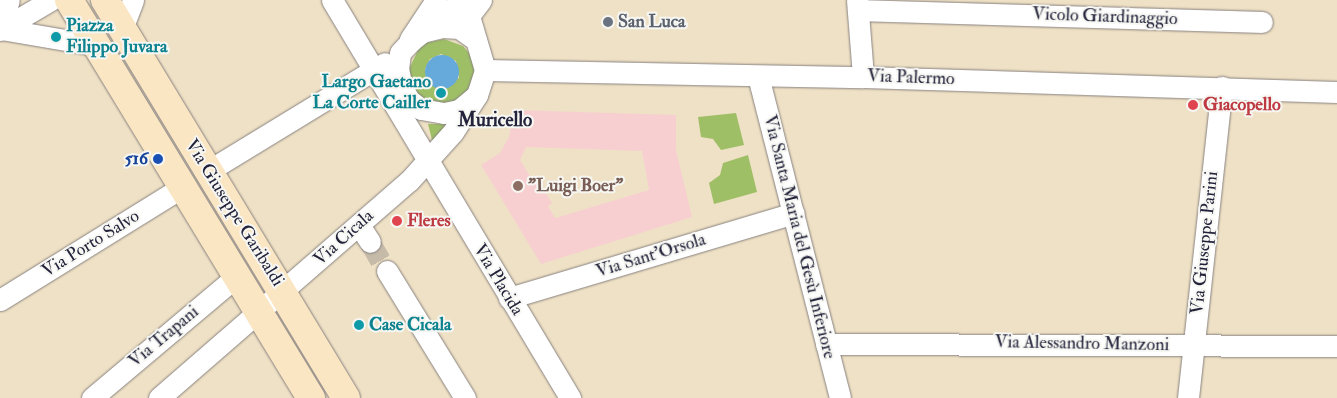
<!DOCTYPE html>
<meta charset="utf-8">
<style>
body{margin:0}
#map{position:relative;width:1337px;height:398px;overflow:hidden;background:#efe1c5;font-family:"IM FELL Double Pica",serif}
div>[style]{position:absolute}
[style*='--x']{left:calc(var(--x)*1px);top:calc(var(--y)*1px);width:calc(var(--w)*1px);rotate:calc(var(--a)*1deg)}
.built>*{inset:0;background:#f7cfd0}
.green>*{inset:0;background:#9fbf67}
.water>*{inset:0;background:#65aada}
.round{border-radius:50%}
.street-tunnel>*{height:21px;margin-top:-10.5px;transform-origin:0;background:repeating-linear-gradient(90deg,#c6bba9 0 21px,transparent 0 32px)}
.roads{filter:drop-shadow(0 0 1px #888280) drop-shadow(0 0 1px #888280)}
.street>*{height:21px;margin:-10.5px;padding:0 10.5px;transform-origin:10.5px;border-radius:10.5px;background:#fff}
.secondary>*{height:28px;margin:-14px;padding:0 14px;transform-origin:14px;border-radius:14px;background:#fbe6c4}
.dots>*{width:14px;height:14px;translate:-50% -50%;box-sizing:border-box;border:2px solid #f6f6f2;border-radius:50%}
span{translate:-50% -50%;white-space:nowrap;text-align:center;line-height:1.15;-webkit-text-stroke:4px #f6f6f2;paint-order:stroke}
.street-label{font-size:18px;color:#22223b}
.worship-label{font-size:18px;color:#5b616d;font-weight:700}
.left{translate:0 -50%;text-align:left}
.culture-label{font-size:18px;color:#0d838f;font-weight:700}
.right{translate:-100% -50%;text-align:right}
.health-label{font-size:18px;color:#be3a42;font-weight:700}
.transit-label{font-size:18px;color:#164399;font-weight:700}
.education-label{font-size:18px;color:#785e54;font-weight:700}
.neighbourhood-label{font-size:19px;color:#22223b;font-weight:700}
</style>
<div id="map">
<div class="built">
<i style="clip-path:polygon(evenodd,514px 110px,676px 115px,676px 150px,692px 217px,541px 264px,481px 165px,500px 153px,509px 137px,514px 110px,526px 147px,642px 151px,649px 190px,555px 218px,548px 206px,552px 203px,537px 179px,533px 181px,520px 160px,526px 147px)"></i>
</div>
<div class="green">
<i style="clip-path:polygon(evenodd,444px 39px,463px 46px,469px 53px,475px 71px,473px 81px,463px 97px,445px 104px,426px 100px,418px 94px,410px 77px,410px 67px,418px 50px,426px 43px,444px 39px,441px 54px,456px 61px,459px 78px,430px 84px,425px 69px,430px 59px,441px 54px)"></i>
<i style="clip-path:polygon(736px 113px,744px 145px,721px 150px,713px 139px,701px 137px,698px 117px)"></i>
<i style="clip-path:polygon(428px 124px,451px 124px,433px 144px)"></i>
<i style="clip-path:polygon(748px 155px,757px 192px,714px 204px,709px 183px,720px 175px,723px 163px)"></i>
</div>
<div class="water">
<i class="round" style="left:425px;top:55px;width:34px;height:34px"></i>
</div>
<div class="street-tunnel">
<i style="--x:370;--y:242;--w:34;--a:60"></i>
</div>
<div class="roads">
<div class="street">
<i style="--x:332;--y:0;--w:464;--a:59.1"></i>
<i style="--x:857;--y:0;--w:77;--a:85.5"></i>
<i style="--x:858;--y:10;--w:404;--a:1.7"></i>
<i style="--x:1;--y:29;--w:95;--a:9.7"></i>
<i style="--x:1;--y:29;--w:30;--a:-75"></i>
<i style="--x:122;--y:29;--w:31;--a:-69"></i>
<i style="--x:0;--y:30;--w:59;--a:-30.5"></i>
<i style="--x:424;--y:30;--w:50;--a:-36.9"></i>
<i style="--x:410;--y:39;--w:47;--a:-56.3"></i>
<i style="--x:476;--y:40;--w:21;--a:-145"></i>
<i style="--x:459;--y:28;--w:17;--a:-177"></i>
<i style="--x:442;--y:27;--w:21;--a:166"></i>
<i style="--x:422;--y:32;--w:14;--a:141"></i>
<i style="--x:411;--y:41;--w:16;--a:133"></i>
<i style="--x:400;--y:53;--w:16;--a:97"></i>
<i style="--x:398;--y:69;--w:18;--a:77"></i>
<i style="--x:402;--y:87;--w:15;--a:62"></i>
<i style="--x:409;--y:100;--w:15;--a:37"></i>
<i style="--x:421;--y:109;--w:23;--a:10"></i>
<i style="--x:444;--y:113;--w:15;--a:-11"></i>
<i style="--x:459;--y:110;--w:23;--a:-40"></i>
<i style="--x:477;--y:95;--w:26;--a:-72"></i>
<i style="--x:485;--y:70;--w:56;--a:-106.5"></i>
<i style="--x:469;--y:16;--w:20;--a:-53"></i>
<i style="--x:485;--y:70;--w:378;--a:1.1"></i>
<i style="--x:863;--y:77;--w:474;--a:1.8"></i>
<i style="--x:758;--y:76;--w:332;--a:75.7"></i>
<i style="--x:208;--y:171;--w:207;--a:-31.4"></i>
<i style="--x:359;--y:225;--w:20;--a:57"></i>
<i style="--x:387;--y:271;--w:149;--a:58.4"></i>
<i style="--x:509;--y:298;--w:297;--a:-16.6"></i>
<i style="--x:0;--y:300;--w:214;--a:-31.8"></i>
<i style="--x:826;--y:344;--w:511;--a:0.22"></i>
<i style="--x:92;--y:398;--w:189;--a:-40.1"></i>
<i style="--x:159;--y:398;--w:331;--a:-41"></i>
<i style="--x:409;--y:181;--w:66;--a:-48.1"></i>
<i style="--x:453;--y:132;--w:44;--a:-57"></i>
<i style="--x:1188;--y:398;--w:313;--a:-83.8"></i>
</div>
<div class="secondary">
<i style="--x:69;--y:0;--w:466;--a:58.7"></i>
<i style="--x:105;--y:0;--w:465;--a:58.8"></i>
</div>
</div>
<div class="dots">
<i style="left:608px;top:22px;background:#6b7280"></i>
<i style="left:56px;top:37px;background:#0f9aa8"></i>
<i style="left:441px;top:93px;background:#0f9aa8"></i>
<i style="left:1193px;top:105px;background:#e0444e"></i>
<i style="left:158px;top:159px;background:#1a4fb4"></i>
<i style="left:518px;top:186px;background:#8d6e63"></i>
<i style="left:397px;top:221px;background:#e0444e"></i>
<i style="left:359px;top:325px;background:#0f9aa8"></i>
</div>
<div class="street-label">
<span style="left:1105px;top:17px;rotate:2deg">Vicolo Giardinaggio</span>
<span style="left:911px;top:78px;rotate:2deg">Via Palermo</span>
<span style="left:234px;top:213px;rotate:58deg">Via Giuseppe Garibaldi</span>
<span style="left:799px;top:237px;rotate:76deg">Via Santa Maria del Gesù Inferiore</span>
<span style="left:344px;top:238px;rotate:-42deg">Via Cicala</span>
<span style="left:1205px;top:243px;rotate:-84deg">Via Giuseppe Parini</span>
<span style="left:91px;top:244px;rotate:-32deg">Via Porto Salvo</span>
<span style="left:651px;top:256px;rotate:-17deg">Via Sant'Orsola</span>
<span style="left:498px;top:280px;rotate:59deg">Via Placida</span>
<span style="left:164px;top:337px;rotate:-40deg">Via Trapani</span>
<span style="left:1082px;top:344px;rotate:1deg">Via Alessandro Manzoni</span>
</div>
<div class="worship-label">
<span class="left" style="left:618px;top:22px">San Luca</span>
</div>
<div class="culture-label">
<span class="left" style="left:66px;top:37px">Piazza<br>Filippo Juvara</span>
<span class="right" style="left:431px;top:93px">Largo Gaetano<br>La Corte Cailler</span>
<span class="left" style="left:369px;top:325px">Case Cicala</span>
</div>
<div class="health-label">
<span class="left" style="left:1203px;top:105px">Giacopello</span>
<span class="left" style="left:407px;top:221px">Fleres</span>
</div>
<div class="transit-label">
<span class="right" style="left:148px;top:159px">516</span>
</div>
<div class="education-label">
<span class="left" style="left:528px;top:186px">"Luigi Boer"</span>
</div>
<div class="neighbourhood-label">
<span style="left:495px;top:121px">Muricello</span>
</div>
</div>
